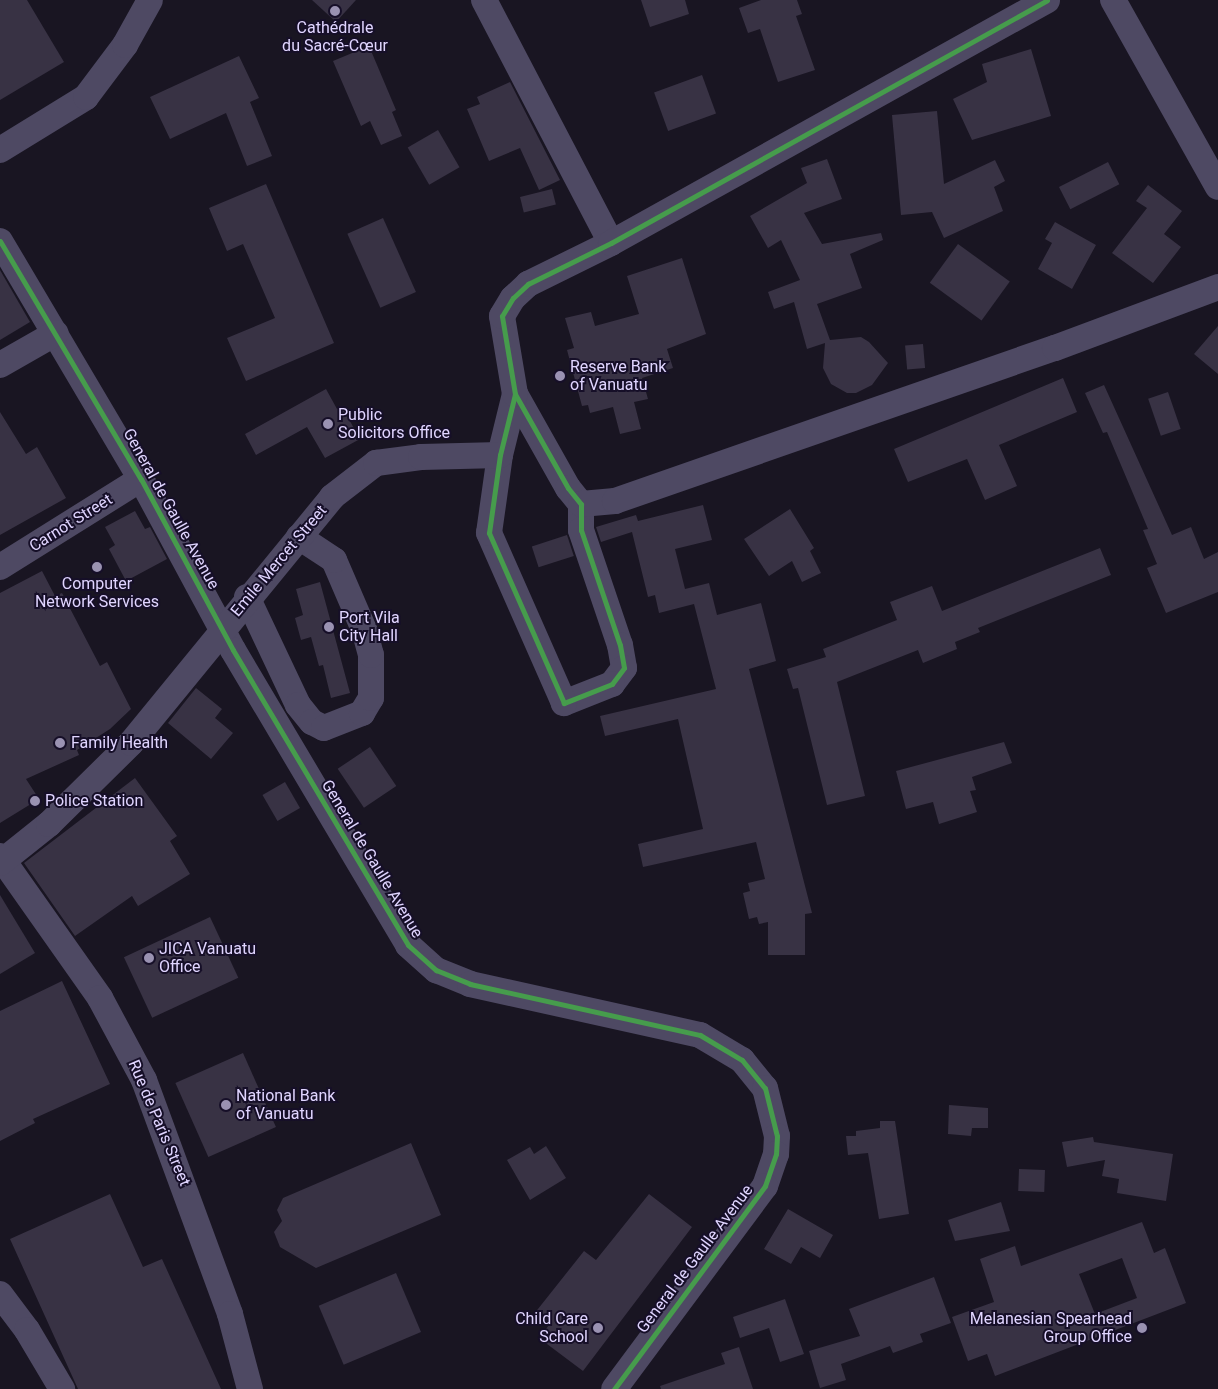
<!DOCTYPE html>
<meta charset="utf-8">
<style>
body{margin:0}
#map{position:relative;width:1218px;height:1389px;overflow:hidden;background:#191522;font-family:Roboto,sans-serif}
div>[style]{position:absolute}
[style*='--x']{left:calc(var(--x)*1px);top:calc(var(--y)*1px);width:calc(var(--w)*1px);rotate:calc(var(--a)*1deg)}
.building>*{inset:0;background:#383244;transform-origin:0 0}
.minor>*{height:26px;margin:-13px;padding:0 13px;transform-origin:13px;border-radius:13px;background:#4e4963}
.cycleway>*{height:5px;margin:-2.5px;padding:0 2.5px;transform-origin:2.5px;border-radius:2.5px;background:#469c4c}
.dots>*{width:14px;height:14px;translate:-50% -50%;box-sizing:border-box;border:2px solid #160f28;border-radius:50%}
span{translate:-50% -50%;white-space:nowrap;text-align:center;line-height:1.15;-webkit-text-stroke:4px #160f28;paint-order:stroke}
.poi-label{font-size:16px;color:#e0d5ff}
.left{translate:0 -50%;text-align:left}
.right{translate:-100% -50%;text-align:right}
.street-label{font-size:16px;color:#e0d5ff}
</style>
<div id="map">
<div class="building">
<i style="clip-path:polygon(0 0,27px 0,64px 62px,0 100px)"></i>
<i style="clip-path:polygon(312px 0,356px 0,336px 22px)"></i>
<i style="clip-path:polygon(641px 0,685px 0,689px 14px,650px 27px)"></i>
<i style="clip-path:polygon(761px 0,797px 0,802px 14px,796px 16px,815px 70px,778px 82px,760px 29px,748px 33px,739px 8px)"></i>
<i style="clip-path:polygon(369px 46px,396px 110px,392px 112px,402px 136px,381px 145px,370px 121px,361px 126px,333px 61px)"></i>
<i style="clip-path:polygon(1031px 49px,1051px 116px,972px 140px,953px 99px,987px 82px,982px 64px)"></i>
<i style="clip-path:polygon(239px 56px,259px 98px,250px 102px,272px 156px,247px 166px,226px 113px,170px 139px,150px 97px)"></i>
<i style="left:702px;top:75px;width:41px;height:51px;rotate:70deg"></i>
<i style="clip-path:polygon(510px 82px,560px 180px,539px 190px,520px 148px,489px 161px,467px 109px,480px 104px,477px 97px)"></i>
<i style="clip-path:polygon(937px 111px,944px 184px,995px 160px,1005px 181px,994px 187px,1003px 211px,944px 238px,932px 212px,901px 215px,892px 115px)"></i>
<i style="left:438px;top:130px;width:43px;height:35px;rotate:60deg"></i>
<i style="clip-path:polygon(827px 159px,842px 199px,804px 213px,822px 244px,881px 233px,883px 240px,850px 254px,862px 288px,817px 304px,830px 340px,861px 337px,869px 342px,888px 363px,872px 385px,856px 393px,847px 393px,831px 384px,823px 368px,825px 343px,807px 349px,794px 302px,774px 309px,768px 292px,800px 280px,781px 240px,768px 248px,750px 216px,807px 183px,801px 168px)"></i>
<i style="left:1108px;top:162px;width:25px;height:55px;rotate:63deg"></i>
<i style="clip-path:polygon(266px 184px,334px 343px,246px 381px,227px 338px,275px 318px,243px 244px,227px 251px,209px 208px)"></i>
<i style="clip-path:polygon(1148px 185px,1182px 211px,1164px 234px,1181px 247px,1153px 283px,1112px 253px,1147px 208px,1136px 201px)"></i>
<i style="left:552px;top:189px;width:16px;height:33px;rotate:76deg"></i>
<i style="left:383px;top:218px;width:81px;height:39px;rotate:66deg"></i>
<i style="clip-path:polygon(1055px 222px,1096px 245px,1072px 289px,1038px 269px,1052px 243px,1045px 239px)"></i>
<i style="left:958px;top:244px;width:64px;height:48px;rotate:36deg"></i>
<i style="clip-path:polygon(682px 258px,706px 334px,667px 349px,673px 368px,642px 378px,648px 399px,634px 402px,641px 429px,620px 434px,613px 407px,590px 413px,588px 405px,582px 406px,567px 350px,574px 348px,565px 318px,591px 312px,595px 326px,639px 314px,627px 276px)"></i>
<i style="clip-path:polygon(0 270px,30px 322px,0 340px)"></i>
<i style="clip-path:polygon(1218px 326px,1218px 374px,1194px 354px)"></i>
<i style="left:923px;top:344px;width:24px;height:18px;rotate:85deg"></i>
<i style="clip-path:polygon(1063px 378px,1077px 412px,999px 445px,1017px 486px,985px 500px,967px 459px,908px 482px,894px 449px)"></i>
<i style="clip-path:polygon(1104px 385px,1172px 535px,1191px 527px,1204px 559px,1218px 552px,1218px 592px,1166px 613px,1147px 568px,1157px 564px,1143px 530px,1148px 529px,1107px 432px,1103px 433px,1085px 393px)"></i>
<i style="clip-path:polygon(326px 389px,337px 409px,342px 407px,360px 439px,325px 458px,307px 427px,256px 455px,245px 434px)"></i>
<i style="left:1168px;top:392px;width:39px;height:21px;rotate:71deg"></i>
<i style="clip-path:polygon(0 412px,26px 454px,37px 447px,66px 498px,0 535px)"></i>
<i style="clip-path:polygon(703px 505px,712px 540px,675px 549px,685px 589px,709px 583px,717px 615px,761px 603px,776px 661px,749px 669px,812px 913px,805px 914px,805px 955px,768px 955px,768px 922px,759px 924px,757px 917px,749px 919px,743px 893px,750px 891px,748px 883px,765px 879px,756px 842px,643px 867px,638px 844px,703px 829px,678px 719px,605px 736px,600px 716px,716px 689px,694px 604px,659px 613px,655px 595px,648px 597px,632px 532px,601px 542px,596px 527px,636px 515px,638px 521px)"></i>
<i style="clip-path:polygon(790px 509px,814px 548px,810px 551px,821px 573px,802px 582px,792px 561px,769px 576px,744px 539px)"></i>
<i style="clip-path:polygon(135px 511px,145px 529px,150px 527px,167px 559px,126px 581px,109px 549px,115px 545px,105px 527px)"></i>
<i style="left:567px;top:535px;width:22px;height:37px;rotate:72deg"></i>
<i style="clip-path:polygon(1100px 548px,1111px 575px,978px 628px,980px 632px,955px 642px,957px 649px,923px 663px,918px 650px,837px 682px,865px 796px,827px 805px,798px 688px,793px 689px,787px 669px,826px 657px,823px 649px,897px 620px,890px 602px,932px 586px,942px 611px)"></i>
<i style="clip-path:polygon(42px 571px,55px 596px,62px 593px,100px 666px,107px 662px,131px 709px,110px 729px,77px 750px,79px 755px,26px 779px,39px 799px,0 823px,0 593px)"></i>
<i style="clip-path:polygon(320px 582px,350px 693px,331px 698px,323px 665px,319px 666px,311px 637px,301px 640px,295px 618px,303px 615px,296px 589px)"></i>
<i style="clip-path:polygon(196px 688px,222px 709px,215px 718px,233px 733px,211px 759px,168px 723px)"></i>
<i style="clip-path:polygon(1004px 742px,1012px 763px,972px 777px,976px 790px,970px 791px,977px 812px,939px 824px,933px 802px,906px 809px,896px 771px)"></i>
<i style="left:370px;top:747px;width:47px;height:39px;rotate:56deg"></i>
<i style="clip-path:polygon(135px 778px,177px 836px,170px 841px,190px 874px,138px 906px,132px 896px,75px 936px,24px 863px)"></i>
<i style="left:285px;top:782px;width:30px;height:26px;rotate:60deg"></i>
<i style="clip-path:polygon(0 895px,35px 953px,0 974px)"></i>
<i style="left:210px;top:917px;width:67px;height:95px;rotate:65deg"></i>
<i style="clip-path:polygon(62px 981px,110px 1084px,33px 1119px,35px 1123px,0 1141px,0 1011px)"></i>
<i style="left:243px;top:1053px;width:81px;height:74px;rotate:66deg"></i>
<i style="clip-path:polygon(949px 1105px,988px 1108px,988px 1128px,972px 1128px,971px 1136px,948px 1134px)"></i>
<i style="clip-path:polygon(880px 1121px,895px 1121px,909px 1214px,879px 1219px,868px 1153px,848px 1155px,846px 1136px,856px 1136px,856px 1131px,880px 1128px)"></i>
<i style="clip-path:polygon(1093px 1137px,1094px 1142px,1173px 1154px,1166px 1201px,1117px 1193px,1119px 1179px,1102px 1176px,1105px 1160px,1067px 1167px,1062px 1142px)"></i>
<i style="clip-path:polygon(411px 1143px,441px 1215px,316px 1268px,280px 1247px,274px 1232px,282px 1221px,277px 1210px,283px 1198px)"></i>
<i style="clip-path:polygon(546px 1146px,566px 1178px,530px 1200px,507px 1160px,530px 1147px,534px 1154px)"></i>
<i style="left:1019px;top:1169px;width:26px;height:22px;rotate:2deg"></i>
<i style="clip-path:polygon(110px 1194px,143px 1267px,162px 1259px,221px 1389px,78px 1389px,10px 1239px)"></i>
<i style="clip-path:polygon(649px 1194px,692px 1227px,583px 1371px,539px 1338px,549px 1325px,534px 1314px,584px 1251px,596px 1260px)"></i>
<i style="clip-path:polygon(1001px 1202px,1010px 1231px,955px 1241px,948px 1220px)"></i>
<i style="clip-path:polygon(788px 1209px,833px 1235px,820px 1258px,801px 1247px,791px 1264px,764px 1249px)"></i>
<i style="clip-path:polygon(evenodd,1142px 1222px,1154px 1253px,1165px 1248px,1186px 1303px,995px 1376px,987px 1354px,968px 1361px,952px 1317px,994px 1302px,980px 1259px,1015px 1246px,1021px 1266px,1142px 1222px,1122px 1258px,1137px 1298px,1095px 1314px,1079px 1274px,1122px 1258px)"></i>
<i style="left:396px;top:1273px;width:64px;height:84px;rotate:67deg"></i>
<i style="clip-path:polygon(934px 1277px,951px 1323px,920px 1334px,923px 1342px,893px 1353px,890px 1346px,841px 1364px,846px 1380px,820px 1388px,809px 1351px,860px 1336px,849px 1309px)"></i>
<i style="clip-path:polygon(785px 1299px,804px 1354px,780px 1362px,769px 1328px,740px 1338px,733px 1317px)"></i>
<i style="clip-path:polygon(739px 1347px,753px 1389px,661px 1389px,660px 1386px,725px 1364px,721px 1353px)"></i>
</div>
<div class="minor">
<i style="--x:484;--y:0;--w:274;--a:62.4"></i>
<i style="--x:1113;--y:0;--w:214;--a:60.7"></i>
<i style="--x:0;--y:150;--w:101;--a:-31.6"></i>
<i style="--x:86;--y:97;--w:65;--a:-53.1"></i>
<i style="--x:125;--y:45;--w:51;--a:-60.9"></i>
<i style="--x:0;--y:241;--w:277;--a:59.4"></i>
<i style="--x:141;--y:479;--w:194;--a:61.7"></i>
<i style="--x:233;--y:650;--w:343;--a:59.3"></i>
<i style="--x:408;--y:945;--w:38;--a:42"></i>
<i style="--x:436;--y:970;--w:37;--a:22"></i>
<i style="--x:470;--y:984;--w:236;--a:12.5"></i>
<i style="--x:700;--y:1035;--w:49;--a:30.8"></i>
<i style="--x:742;--y:1060;--w:36;--a:51"></i>
<i style="--x:765;--y:1088;--w:49;--a:76"></i>
<i style="--x:777;--y:1136;--w:18;--a:93"></i>
<i style="--x:776;--y:1154;--w:34;--a:109"></i>
<i style="--x:765;--y:1186;--w:253;--a:126.6"></i>
<i style="--x:0;--y:365;--w:64;--a:-29.7"></i>
<i style="--x:515;--y:394;--w:108;--a:60.6"></i>
<i style="--x:568;--y:488;--w:21;--a:51"></i>
<i style="--x:581;--y:504;--w:26;--a:90"></i>
<i style="--x:581;--y:530;--w:121;--a:71.3"></i>
<i style="--x:620;--y:645;--w:23;--a:80"></i>
<i style="--x:624;--y:668;--w:20;--a:127"></i>
<i style="--x:612;--y:684;--w:52;--a:158.4"></i>
<i style="--x:564;--y:703;--w:186;--a:-113.8"></i>
<i style="--x:489;--y:533;--w:79;--a:-82"></i>
<i style="--x:500;--y:455;--w:63;--a:-76.2"></i>
<i style="--x:515;--y:394;--w:79;--a:-99.5"></i>
<i style="--x:502;--y:316;--w:21;--a:-59"></i>
<i style="--x:513;--y:298;--w:21;--a:-43"></i>
<i style="--x:528;--y:284;--w:93;--a:-26.3"></i>
<i style="--x:611;--y:243;--w:499;--a:-29.1"></i>
<i style="--x:581;--y:504;--w:34;--a:-5"></i>
<i style="--x:615;--y:501;--w:466;--a:-19.2"></i>
<i style="--x:1055;--y:348;--w:174;--a:-20.5"></i>
<i style="--x:0;--y:567;--w:166;--a:-32"></i>
<i style="--x:247;--y:597;--w:119;--a:64.7"></i>
<i style="--x:298;--y:705;--w:22;--a:51"></i>
<i style="--x:312;--y:722;--w:13;--a:27"></i>
<i style="--x:324;--y:728;--w:41;--a:-21.5"></i>
<i style="--x:362;--y:713;--w:17;--a:-59"></i>
<i style="--x:371;--y:698;--w:43;--a:-90"></i>
<i style="--x:371;--y:655;--w:24;--a:-105"></i>
<i style="--x:365;--y:632;--w:78;--a:-113.3"></i>
<i style="--x:334;--y:560;--w:42;--a:-146.7"></i>
<i style="--x:0;--y:856;--w:174;--a:54.8"></i>
<i style="--x:100;--y:998;--w:93;--a:61.8"></i>
<i style="--x:144;--y:1080;--w:249;--a:69.8"></i>
<i style="--x:230;--y:1314;--w:78;--a:75.1"></i>
<i style="--x:0;--y:863;--w:63;--a:-38.5"></i>
<i style="--x:49;--y:824;--w:115;--a:-44.6"></i>
<i style="--x:131;--y:743;--w:318;--a:-50.7"></i>
<i style="--x:332;--y:497;--w:56;--a:-37.7"></i>
<i style="--x:376;--y:463;--w:45;--a:-7.6"></i>
<i style="--x:421;--y:457;--w:79;--a:-1.5"></i>
<i style="--x:0;--y:1294;--w:45;--a:53.1"></i>
<i style="--x:27;--y:1330;--w:69;--a:59.3"></i>
</div>
<div class="cycleway">
<i style="--x:0;--y:241;--w:277;--a:59.4"></i>
<i style="--x:141;--y:479;--w:194;--a:61.7"></i>
<i style="--x:233;--y:650;--w:343;--a:59.3"></i>
<i style="--x:408;--y:945;--w:38;--a:42"></i>
<i style="--x:436;--y:970;--w:37;--a:22"></i>
<i style="--x:470;--y:984;--w:236;--a:12.5"></i>
<i style="--x:700;--y:1035;--w:49;--a:30.8"></i>
<i style="--x:742;--y:1060;--w:36;--a:51"></i>
<i style="--x:765;--y:1088;--w:49;--a:76"></i>
<i style="--x:777;--y:1136;--w:18;--a:93"></i>
<i style="--x:776;--y:1154;--w:34;--a:109"></i>
<i style="--x:765;--y:1186;--w:253;--a:126.6"></i>
<i style="--x:515;--y:394;--w:108;--a:60.6"></i>
<i style="--x:568;--y:488;--w:21;--a:51"></i>
<i style="--x:581;--y:504;--w:26;--a:90"></i>
<i style="--x:581;--y:530;--w:121;--a:71.3"></i>
<i style="--x:620;--y:645;--w:23;--a:80"></i>
<i style="--x:624;--y:668;--w:20;--a:127"></i>
<i style="--x:612;--y:684;--w:52;--a:158.4"></i>
<i style="--x:564;--y:703;--w:186;--a:-113.8"></i>
<i style="--x:489;--y:533;--w:79;--a:-82"></i>
<i style="--x:500;--y:455;--w:63;--a:-76.2"></i>
<i style="--x:515;--y:394;--w:79;--a:-99.5"></i>
<i style="--x:502;--y:316;--w:21;--a:-59"></i>
<i style="--x:513;--y:298;--w:21;--a:-43"></i>
<i style="--x:528;--y:284;--w:93;--a:-26.3"></i>
<i style="--x:611;--y:243;--w:499;--a:-29.1"></i>
</div>
<div class="dots">
<i style="left:335px;top:11px;background:#9a92b2"></i>
<i style="left:560px;top:376px;background:#9a92b2"></i>
<i style="left:328px;top:424px;background:#9a92b2"></i>
<i style="left:97px;top:567px;background:#9a92b2"></i>
<i style="left:329px;top:627px;background:#9a92b2"></i>
<i style="left:60px;top:743px;background:#9a92b2"></i>
<i style="left:35px;top:801px;background:#9a92b2"></i>
<i style="left:149px;top:958px;background:#9a92b2"></i>
<i style="left:226px;top:1105px;background:#9a92b2"></i>
<i style="left:598px;top:1328px;background:#9a92b2"></i>
<i style="left:1142px;top:1328px;background:#9a92b2"></i>
</div>
<div class="poi-label">
<span style="left:335px;top:37px">Cathédrale<br>du Sacré-Cœur</span>
<span class="left" style="left:570px;top:376px">Reserve Bank<br>of Vanuatu</span>
<span class="left" style="left:338px;top:424px">Public<br>Solicitors Office</span>
<span style="left:97px;top:593px">Computer<br>Network Services</span>
<span class="left" style="left:339px;top:627px">Port Vila<br>City Hall</span>
<span class="left" style="left:71px;top:743px">Family Health</span>
<span class="left" style="left:45px;top:801px">Police Station</span>
<span class="left" style="left:159px;top:958px">JICA Vanuatu<br>Office</span>
<span class="left" style="left:236px;top:1105px">National Bank<br>of Vanuatu</span>
<span class="right" style="left:588px;top:1328px">Child Care<br>School</span>
<span class="right" style="left:1132px;top:1328px">Melanesian Spearhead<br>Group Office</span>
</div>
<div class="street-label">
<span style="left:171px;top:509px;rotate:61deg">General de Gaulle Avenue</span>
<span style="left:71px;top:523px;rotate:-32deg">Carnot Street</span>
<span style="left:279px;top:561px;rotate:-50deg">Emile Mercet Street</span>
<span style="left:372px;top:859px;rotate:59deg">General de Gaulle Avenue</span>
<span style="left:159px;top:1123px;rotate:67deg">Rue de Paris Street</span>
<span style="left:695px;top:1259px;rotate:-53deg">General de Gaulle Avenue</span>
</div>
</div>
